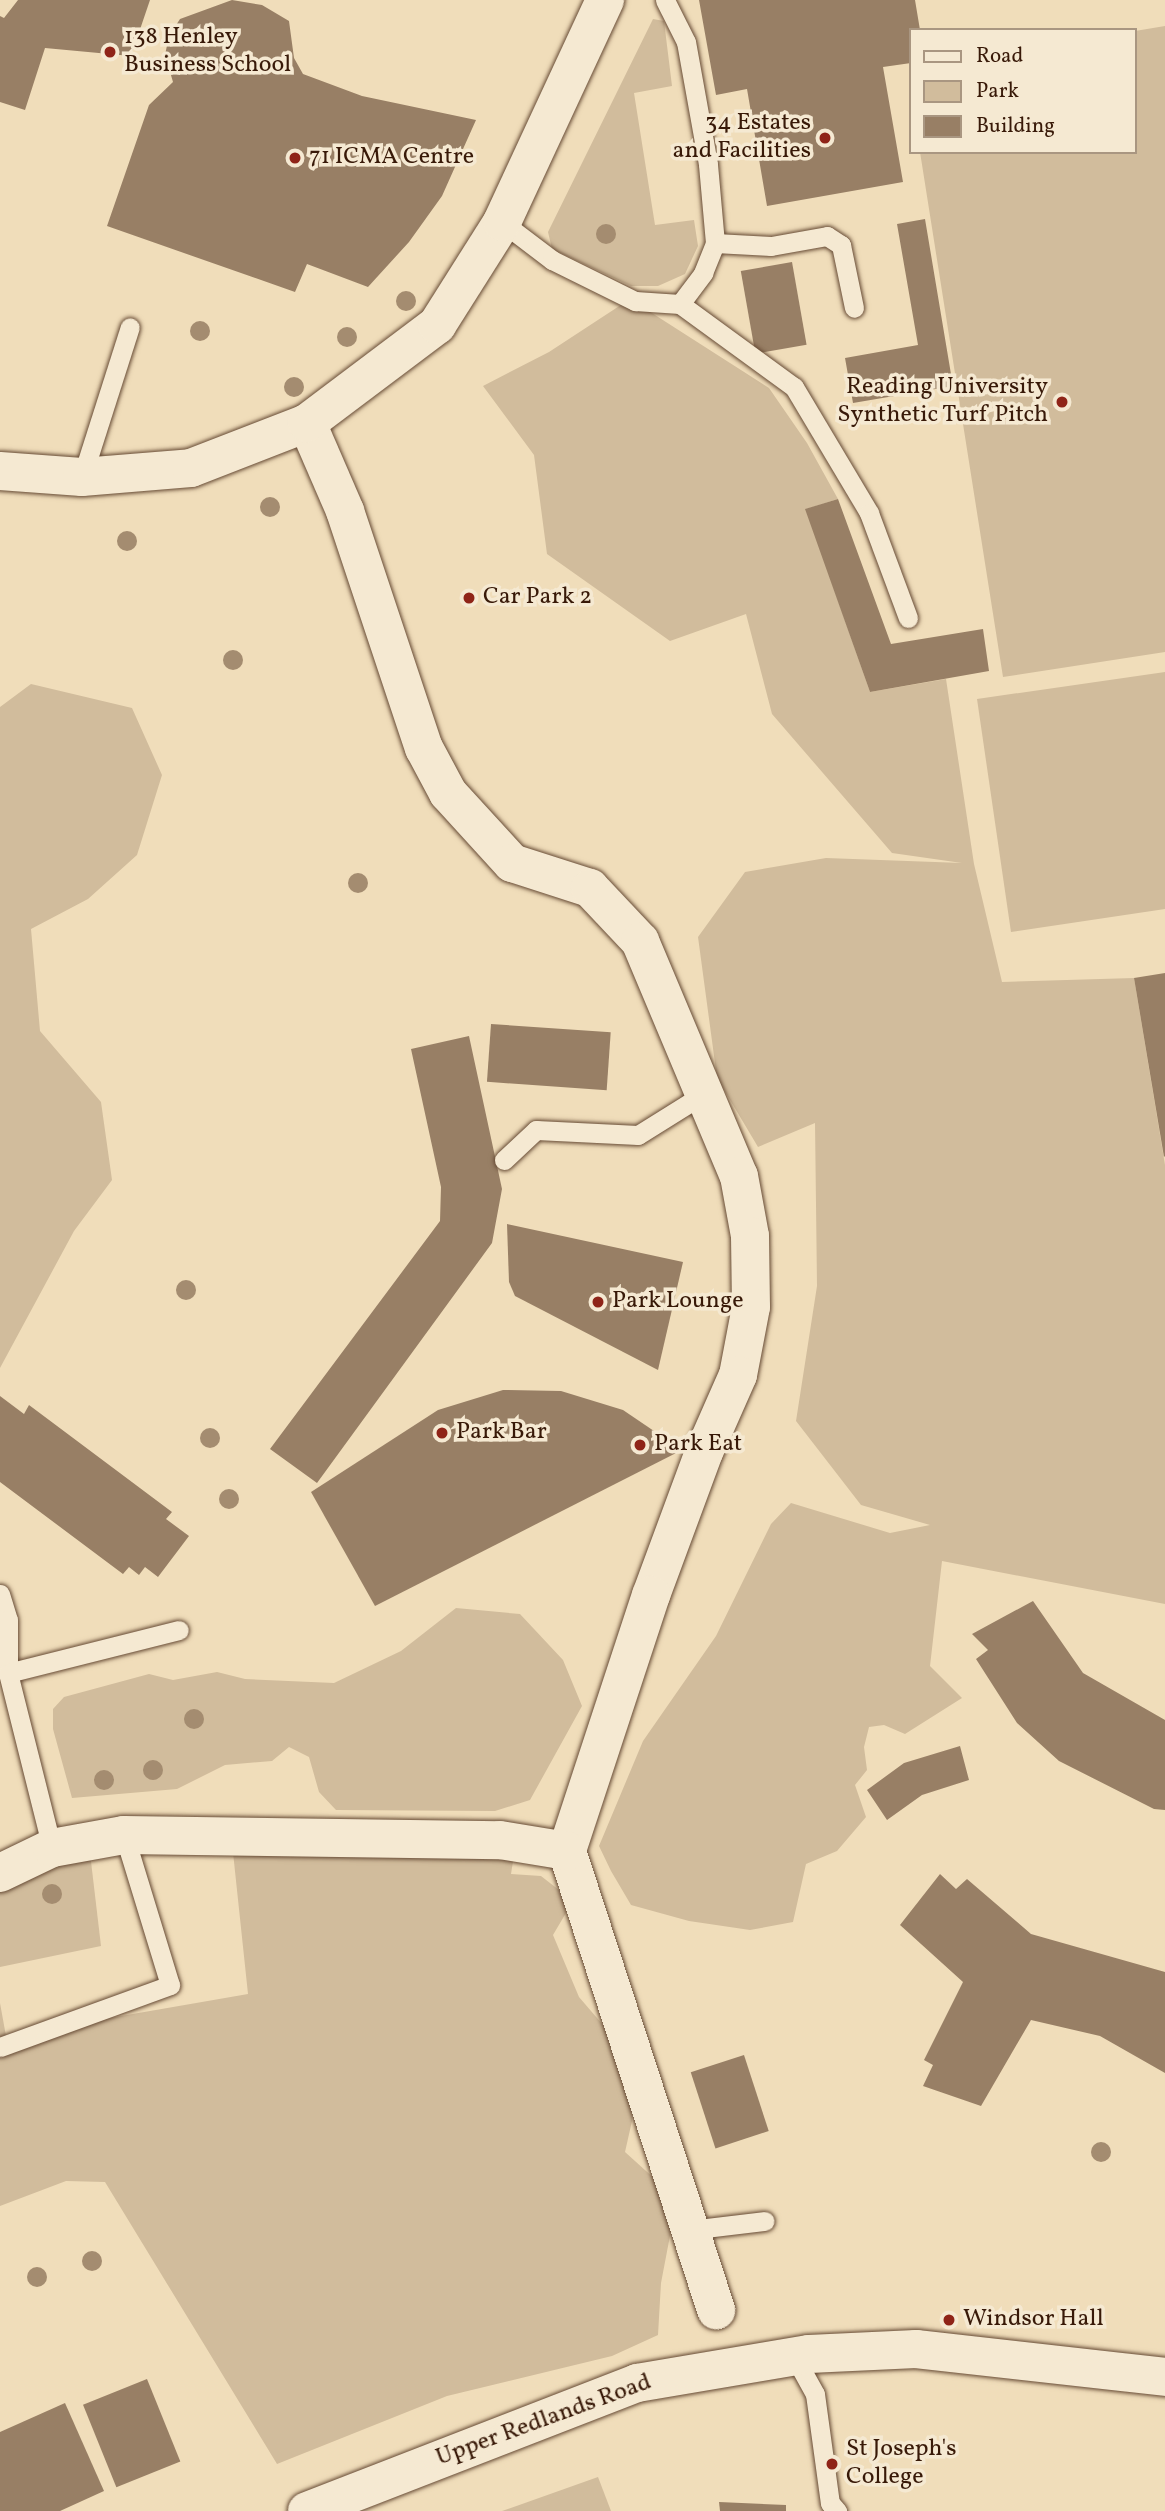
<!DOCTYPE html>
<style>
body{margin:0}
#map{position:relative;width:1165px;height:2511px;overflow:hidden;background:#f0ddba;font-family:Vollkorn,serif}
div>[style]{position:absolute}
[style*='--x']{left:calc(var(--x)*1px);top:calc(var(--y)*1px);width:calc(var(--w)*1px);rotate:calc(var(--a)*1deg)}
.green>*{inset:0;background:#d1bc9c}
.building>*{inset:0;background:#987f65;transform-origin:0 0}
.roads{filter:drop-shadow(0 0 2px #664a34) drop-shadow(0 0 2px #664a34)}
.lane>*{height:19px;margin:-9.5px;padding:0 9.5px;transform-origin:9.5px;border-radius:9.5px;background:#f5e9d2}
.street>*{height:38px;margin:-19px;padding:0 19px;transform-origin:19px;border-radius:19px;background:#f5e9d2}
.secondary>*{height:38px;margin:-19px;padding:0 19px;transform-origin:19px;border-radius:19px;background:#f5e9d2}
.trees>*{width:20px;height:20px;margin:-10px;border-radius:50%;background:#a48c70}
.dots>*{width:19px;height:19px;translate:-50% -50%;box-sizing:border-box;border:4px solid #f5e9d2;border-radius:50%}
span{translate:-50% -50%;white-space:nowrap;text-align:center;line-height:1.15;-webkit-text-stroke:7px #f5e9d2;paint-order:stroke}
.poi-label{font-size:24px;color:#381908}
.left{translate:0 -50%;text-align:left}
.right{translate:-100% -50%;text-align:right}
.street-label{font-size:24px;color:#381908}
.legend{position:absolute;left:909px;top:28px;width:228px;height:126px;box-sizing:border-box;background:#f5e9d2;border:2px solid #a99681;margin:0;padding:9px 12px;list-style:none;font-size:21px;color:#381908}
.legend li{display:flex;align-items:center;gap:14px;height:35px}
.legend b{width:35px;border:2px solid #a99681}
</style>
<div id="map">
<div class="green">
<i style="clip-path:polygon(653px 19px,664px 21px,672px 86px,634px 93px,655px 225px,694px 220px,698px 246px,685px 274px,658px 286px,631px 286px,552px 249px,548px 232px)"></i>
<i style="clip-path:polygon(1165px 26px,1165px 652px,1003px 677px,920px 152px,1135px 152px,1135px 31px)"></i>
<i style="clip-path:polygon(630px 299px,769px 388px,807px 443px,838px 499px,806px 509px,870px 692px,946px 679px,974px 864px,1002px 982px,1134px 978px,1165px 1165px,1165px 1604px,942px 1561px,930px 1666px,962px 1698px,905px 1734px,884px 1725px,869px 1727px,864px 1747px,867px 1770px,855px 1785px,866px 1817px,837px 1851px,806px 1864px,793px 1922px,750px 1930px,689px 1921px,631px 1905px,611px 1871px,599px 1846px,643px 1741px,716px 1636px,771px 1524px,791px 1503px,890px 1533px,930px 1525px,861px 1505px,796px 1421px,817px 1286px,815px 1123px,758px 1147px,717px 1078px,698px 937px,745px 872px,826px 858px,962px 863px,892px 853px,772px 714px,746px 614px,670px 641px,547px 554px,534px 455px,483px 386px,549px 352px)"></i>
<i style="clip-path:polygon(1165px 672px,1165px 909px,1011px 932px,977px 699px)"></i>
<i style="clip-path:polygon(31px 684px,132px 708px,162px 775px,137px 855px,88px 899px,31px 929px,40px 1031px,101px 1102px,112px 1180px,74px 1231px,0 1368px,0 707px)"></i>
<i style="clip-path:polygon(456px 1608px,520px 1614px,563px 1660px,582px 1706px,530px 1800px,495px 1811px,336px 1810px,319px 1792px,309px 1757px,289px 1747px,272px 1761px,225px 1765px,177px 1789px,72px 1798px,53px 1729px,53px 1709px,64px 1697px,149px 1674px,173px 1680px,217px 1672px,245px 1679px,334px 1683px,401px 1651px)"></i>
<i style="clip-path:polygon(232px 1843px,515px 1849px,511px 1874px,541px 1876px,573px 1901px,553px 1935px,579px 1997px,609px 2032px,631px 2075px,632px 2121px,625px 2152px,677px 2199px,661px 2283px,658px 2335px,612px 2356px,447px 2396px,277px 2464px,105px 2182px,66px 2181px,0 2206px,0 2003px,6px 2036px,248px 1994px)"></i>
<i style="clip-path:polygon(90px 1853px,101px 1946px,0 1967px,0 1878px)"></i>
<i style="clip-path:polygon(598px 2477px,611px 2511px,502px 2511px)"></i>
</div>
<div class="building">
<i style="clip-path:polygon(18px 0,150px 0,131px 56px,45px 48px,25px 110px,0 102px,0 16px,4px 18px)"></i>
<i style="clip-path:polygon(232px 0,262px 5px,289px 21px,294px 58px,303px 74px,362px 96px,476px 120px,442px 196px,409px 242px,368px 287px,307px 264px,295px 292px,107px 226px,149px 105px,173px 82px,165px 55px,169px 36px,180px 19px)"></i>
<i style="clip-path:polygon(699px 0,915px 0,920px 30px,911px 30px,911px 63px,883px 67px,903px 182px,767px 206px,747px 89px,716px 95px)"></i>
<i style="clip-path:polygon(925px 219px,953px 386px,853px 403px,845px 358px,918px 345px,897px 224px)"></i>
<i style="left:792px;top:262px;width:84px;height:52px;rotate:80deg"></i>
<i style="clip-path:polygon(838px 499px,891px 644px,983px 629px,989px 671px,870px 692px,805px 509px)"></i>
<i style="clip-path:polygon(1165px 973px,1165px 1156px,1164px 1157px,1134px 978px)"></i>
<i style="left:491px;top:1024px;width:120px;height:58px;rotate:4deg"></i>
<i style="clip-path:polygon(469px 1036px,502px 1189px,492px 1243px,317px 1483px,270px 1449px,440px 1221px,441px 1187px,411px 1049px)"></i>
<i style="clip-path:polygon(507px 1224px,683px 1262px,658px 1370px,515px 1296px,509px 1282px)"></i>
<i style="clip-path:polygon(503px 1390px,561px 1391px,623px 1410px,682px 1450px,375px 1606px,311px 1492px,438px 1410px)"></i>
<i style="clip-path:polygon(0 1396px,24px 1414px,29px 1405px,172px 1512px,166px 1519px,189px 1536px,158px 1577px,145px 1567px,139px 1575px,129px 1567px,123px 1574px,0 1482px)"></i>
<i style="clip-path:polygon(1033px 1601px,1083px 1673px,1165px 1720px,1165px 1810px,1154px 1809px,1059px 1761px,1017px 1723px,976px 1659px,988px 1650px,972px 1634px)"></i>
<i style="clip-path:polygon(960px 1746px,969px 1780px,922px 1795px,887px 1820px,867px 1790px,904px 1763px)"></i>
<i style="clip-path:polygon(940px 1874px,956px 1889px,967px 1879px,1031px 1934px,1165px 1972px,1165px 2073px,1100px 2036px,1031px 2020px,981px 2106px,923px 2086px,933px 2065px,924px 2060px,963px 1982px,900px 1925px)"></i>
<i style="left:744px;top:2055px;width:80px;height:56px;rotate:72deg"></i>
<i style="left:147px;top:2379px;width:89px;height:69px;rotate:68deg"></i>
<i style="clip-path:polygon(65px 2403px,104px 2491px,60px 2511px,0 2511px,0 2432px)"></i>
<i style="clip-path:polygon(719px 2502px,786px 2505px,786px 2511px,720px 2511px)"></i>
</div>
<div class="roads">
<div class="lane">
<i style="--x:502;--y:222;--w:63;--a:37.2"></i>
<i style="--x:552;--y:260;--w:93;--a:26.3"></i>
<i style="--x:635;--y:301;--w:45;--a:3.8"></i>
<i style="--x:680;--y:304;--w:39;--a:-53"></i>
<i style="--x:703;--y:273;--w:32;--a:-68"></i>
<i style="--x:715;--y:243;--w:79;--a:-95.1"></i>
<i style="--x:708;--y:164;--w:124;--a:-100.2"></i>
<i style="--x:686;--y:42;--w:47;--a:-116.6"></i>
<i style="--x:715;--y:243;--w:56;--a:3.1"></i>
<i style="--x:771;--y:246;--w:57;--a:-10.1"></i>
<i style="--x:827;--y:236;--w:17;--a:33"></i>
<i style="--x:841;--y:245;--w:64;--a:78.3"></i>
<i style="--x:680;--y:304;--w:141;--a:36.1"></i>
<i style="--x:794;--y:387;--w:147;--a:59.2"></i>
<i style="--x:869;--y:513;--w:112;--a:69.6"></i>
<i style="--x:82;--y:477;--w:157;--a:-72.3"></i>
<i style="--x:504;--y:1160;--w:44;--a:-43.2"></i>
<i style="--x:536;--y:1130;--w:102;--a:2.8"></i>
<i style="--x:638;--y:1135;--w:75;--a:-32"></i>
<i style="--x:0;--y:1594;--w:27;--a:73"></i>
<i style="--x:8;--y:1620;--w:53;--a:90"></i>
<i style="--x:8;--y:1673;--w:180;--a:75.9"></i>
<i style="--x:8;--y:1673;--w:176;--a:-14.1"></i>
<i style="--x:0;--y:2047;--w:181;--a:-20"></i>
<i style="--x:170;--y:1985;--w:157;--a:-107"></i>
<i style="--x:689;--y:2230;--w:76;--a:-6.8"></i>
<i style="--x:794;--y:2356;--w:43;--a:61.1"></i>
<i style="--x:815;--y:2394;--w:110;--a:82.2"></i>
<i style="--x:830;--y:2503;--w:11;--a:49"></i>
</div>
<div class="street">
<i style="--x:307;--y:423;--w:96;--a:66.6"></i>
<i style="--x:345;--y:511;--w:250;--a:71.6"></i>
<i style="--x:424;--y:748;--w:51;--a:61.9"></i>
<i style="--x:448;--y:793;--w:95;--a:47.6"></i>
<i style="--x:512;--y:863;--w:82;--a:17.8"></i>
<i style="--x:590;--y:888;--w:73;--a:46.7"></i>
<i style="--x:640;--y:941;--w:255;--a:67.2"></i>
<i style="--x:739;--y:1176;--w:61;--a:79.6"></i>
<i style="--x:750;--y:1236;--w:71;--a:89.2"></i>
<i style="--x:751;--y:1307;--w:69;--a:100.8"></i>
<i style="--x:738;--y:1375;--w:84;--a:113.8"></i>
<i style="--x:704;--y:1452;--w:153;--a:110.3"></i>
<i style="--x:651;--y:1595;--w:269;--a:108.2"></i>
<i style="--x:567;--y:1851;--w:483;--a:72"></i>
<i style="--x:0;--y:471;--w:82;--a:4.2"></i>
<i style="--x:82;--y:477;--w:109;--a:-4.7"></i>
<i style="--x:191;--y:468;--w:124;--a:-21.2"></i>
<i style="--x:307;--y:423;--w:163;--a:-37"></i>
<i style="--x:437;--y:325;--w:122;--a:-57.7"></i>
<i style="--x:502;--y:222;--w:245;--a:-65.1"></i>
<i style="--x:0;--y:1873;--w:58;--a:-25.7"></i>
<i style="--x:52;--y:1848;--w:73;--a:-10.2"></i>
<i style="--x:124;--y:1835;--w:376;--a:0.8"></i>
<i style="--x:500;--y:1840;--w:68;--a:9.3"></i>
</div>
<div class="secondary">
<i style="--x:307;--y:2511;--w:354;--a:-21.2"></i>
<i style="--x:637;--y:2383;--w:174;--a:-9.6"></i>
<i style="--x:809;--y:2354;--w:107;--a:-2.7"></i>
<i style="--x:916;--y:2349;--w:251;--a:6.4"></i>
</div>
</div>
<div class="trees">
<i style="left:606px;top:234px"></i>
<i style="left:406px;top:301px"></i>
<i style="left:200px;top:331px"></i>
<i style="left:347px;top:337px"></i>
<i style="left:294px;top:387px"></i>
<i style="left:270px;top:507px"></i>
<i style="left:127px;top:541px"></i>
<i style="left:233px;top:660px"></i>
<i style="left:358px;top:883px"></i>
<i style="left:186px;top:1290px"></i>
<i style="left:210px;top:1438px"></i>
<i style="left:229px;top:1499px"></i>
<i style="left:194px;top:1719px"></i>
<i style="left:153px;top:1770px"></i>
<i style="left:104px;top:1780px"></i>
<i style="left:52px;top:1894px"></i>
<i style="left:1101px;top:2152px"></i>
<i style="left:92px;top:2261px"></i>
<i style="left:37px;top:2277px"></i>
</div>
<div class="dots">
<i style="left:110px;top:52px;background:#8f2418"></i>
<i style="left:825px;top:138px;background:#8f2418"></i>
<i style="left:295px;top:158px;background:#8f2418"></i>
<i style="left:1062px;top:402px;background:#8f2418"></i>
<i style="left:469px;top:598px;background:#8f2418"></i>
<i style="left:598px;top:1302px;background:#8f2418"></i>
<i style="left:442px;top:1433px;background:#8f2418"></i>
<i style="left:640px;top:1445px;background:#8f2418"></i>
<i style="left:949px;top:2320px;background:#8f2418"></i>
<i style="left:832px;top:2464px;background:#8f2418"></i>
</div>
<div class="poi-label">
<span class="left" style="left:124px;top:52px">138 Henley<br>Business School</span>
<span class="right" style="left:811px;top:138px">34 Estates<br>and Facilities</span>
<span class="left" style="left:309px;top:158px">71 ICMA Centre</span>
<span class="right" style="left:1048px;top:402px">Reading University<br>Synthetic Turf Pitch</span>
<span class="left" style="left:483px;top:598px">Car Park 2</span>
<span class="left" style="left:612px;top:1302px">Park Lounge</span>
<span class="left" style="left:456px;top:1433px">Park Bar</span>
<span class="left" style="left:654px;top:1445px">Park Eat</span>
<span class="left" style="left:963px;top:2320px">Windsor Hall</span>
<span class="left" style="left:846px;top:2464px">St Joseph's<br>College</span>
</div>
<div class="street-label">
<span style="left:544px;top:2421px;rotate:-20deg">Upper Redlands Road</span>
</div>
<ul class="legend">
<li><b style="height:9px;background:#f5e9d2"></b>Road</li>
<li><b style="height:19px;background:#d1bc9c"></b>Park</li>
<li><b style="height:19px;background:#987f65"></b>Building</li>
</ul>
</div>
